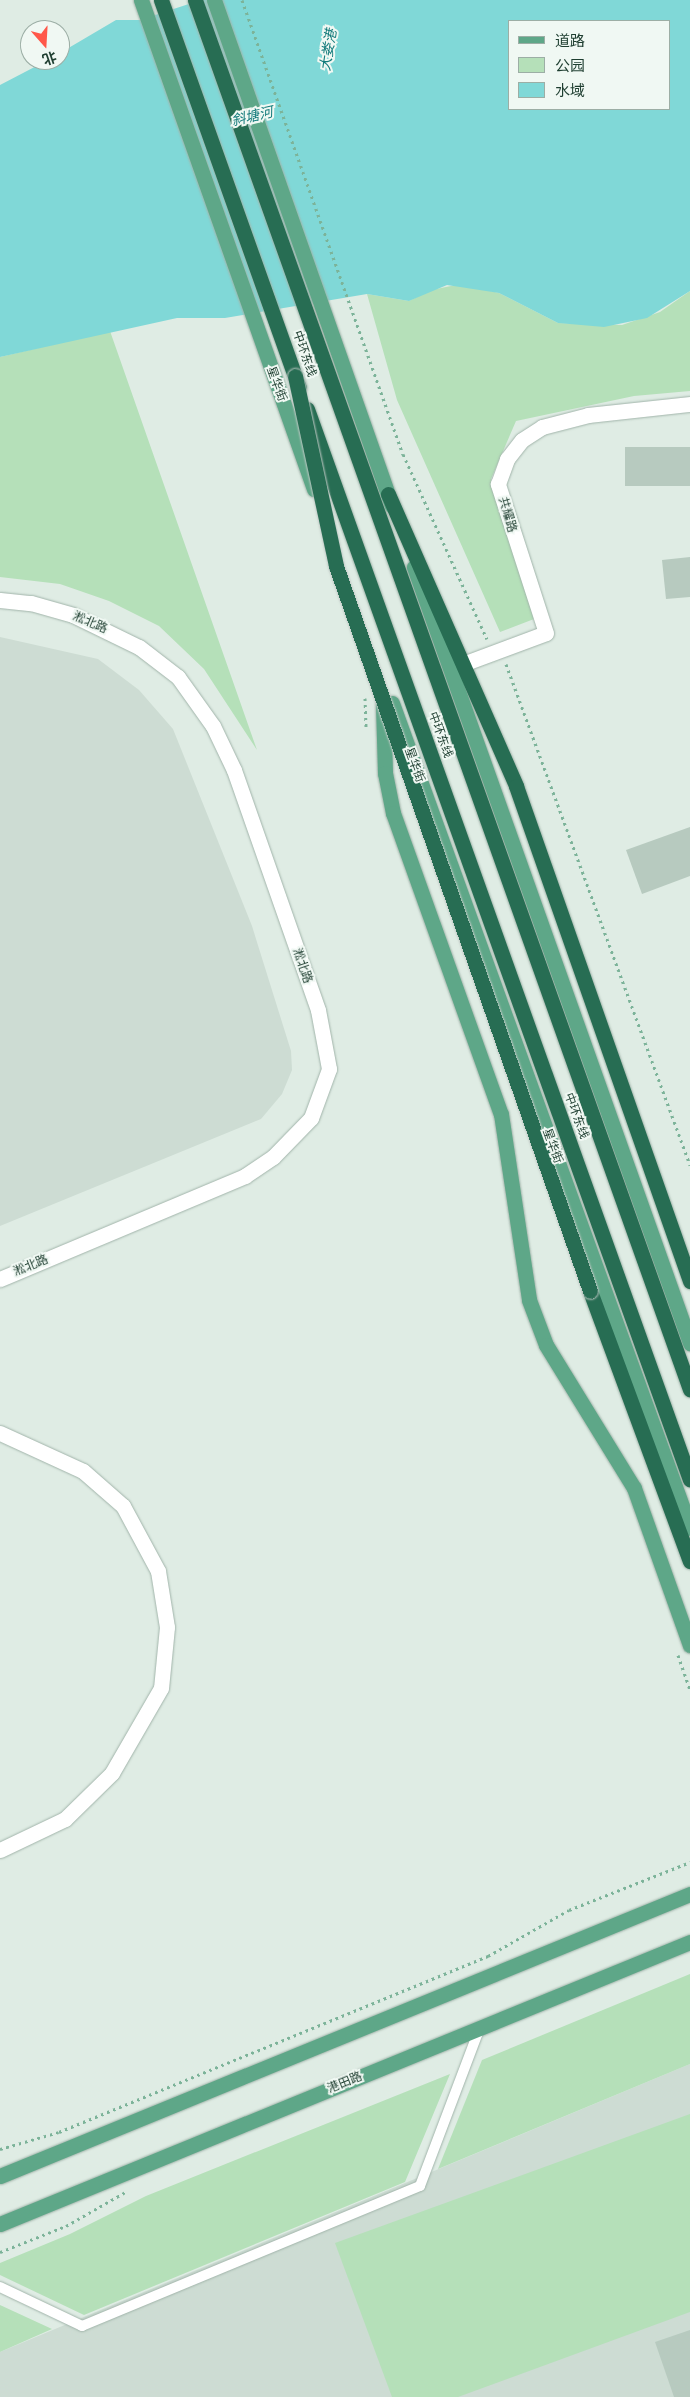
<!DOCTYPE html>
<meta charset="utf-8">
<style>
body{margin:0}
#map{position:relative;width:690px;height:2397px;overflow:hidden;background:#dfece4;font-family:"Archivo Narrow","Noto Sans SC",sans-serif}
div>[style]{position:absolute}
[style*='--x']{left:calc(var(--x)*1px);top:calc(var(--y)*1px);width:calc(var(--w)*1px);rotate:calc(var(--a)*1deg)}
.built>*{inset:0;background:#cddcd3}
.green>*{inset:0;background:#b5e0b9}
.water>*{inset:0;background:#80d8d7}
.building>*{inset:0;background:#b7cabf;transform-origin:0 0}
.path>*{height:3px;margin-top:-1.5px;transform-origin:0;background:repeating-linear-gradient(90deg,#7cb399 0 2.5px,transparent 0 6.5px)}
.roads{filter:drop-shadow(0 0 1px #a1b4aa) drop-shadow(0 0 1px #a1b4aa)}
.lane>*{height:10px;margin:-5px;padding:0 5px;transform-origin:5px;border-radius:5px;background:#fff}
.secondary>*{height:15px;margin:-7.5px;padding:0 7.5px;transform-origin:7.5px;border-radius:7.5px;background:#fff}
.primary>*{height:15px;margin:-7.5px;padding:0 7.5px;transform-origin:7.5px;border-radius:7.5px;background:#5ea788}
.highway>*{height:15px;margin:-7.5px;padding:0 7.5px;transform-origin:7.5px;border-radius:7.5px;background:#276d53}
.bridges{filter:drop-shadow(0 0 1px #c0c9c5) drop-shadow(0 0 1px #c0c9c5)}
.highway-bridge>*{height:15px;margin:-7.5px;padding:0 7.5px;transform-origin:7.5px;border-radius:7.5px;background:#276d53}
span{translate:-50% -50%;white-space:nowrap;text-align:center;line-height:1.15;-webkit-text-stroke:4px #f0f8f3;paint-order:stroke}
.street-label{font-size:12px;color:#1e3e30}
.water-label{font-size:14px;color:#127a7a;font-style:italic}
.legend{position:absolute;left:508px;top:20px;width:162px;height:90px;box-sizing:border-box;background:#f0f8f3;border:1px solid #9caea5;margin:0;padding:6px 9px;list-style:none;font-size:15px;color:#1e3e30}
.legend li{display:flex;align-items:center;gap:10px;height:25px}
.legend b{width:25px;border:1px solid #9caea5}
.north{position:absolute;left:20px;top:20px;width:50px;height:50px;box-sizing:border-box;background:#f0f8f3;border:1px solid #9caea5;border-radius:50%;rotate:161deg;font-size:14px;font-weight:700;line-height:20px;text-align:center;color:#1e3e30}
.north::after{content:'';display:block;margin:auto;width:18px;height:22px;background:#ff584a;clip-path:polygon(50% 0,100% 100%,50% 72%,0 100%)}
</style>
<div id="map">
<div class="built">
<i style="clip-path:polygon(0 637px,98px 659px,139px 690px,173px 729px,252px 926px,291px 1051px,292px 1070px,282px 1094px,261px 1119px,0 1226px)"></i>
<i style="clip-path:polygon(690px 2064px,690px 2397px,0 2397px,0 2352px)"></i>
</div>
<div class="green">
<i style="clip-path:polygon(461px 284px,499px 293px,558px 323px,622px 325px,660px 312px,690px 291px,690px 391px,634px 396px,516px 421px,491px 479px,534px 619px,500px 632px,397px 400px,367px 294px,409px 301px,431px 290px)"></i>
<i style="clip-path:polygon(110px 331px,257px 750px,204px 669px,159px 626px,109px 601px,60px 584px,0 577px,0 357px)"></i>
<i style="clip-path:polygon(690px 1974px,690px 2064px,438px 2169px,482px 2060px)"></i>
<i style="clip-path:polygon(450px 2074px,405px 2182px,84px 2315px,0 2275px,0 2263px,70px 2234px,146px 2196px)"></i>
<i style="clip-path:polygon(690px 2114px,690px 2312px,458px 2397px,392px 2397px,335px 2243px)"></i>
<i style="clip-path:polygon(0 2305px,52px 2329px,0 2352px)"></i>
</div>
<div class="water">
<i style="clip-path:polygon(evenodd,201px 0,690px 0,690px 291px,647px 318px,604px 327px,558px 323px,499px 293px,447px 285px,409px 301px,367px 294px,225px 318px,177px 318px,0 357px,0 85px,48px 60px,60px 60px,60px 53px,116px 20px,140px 20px,201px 0,509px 21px,669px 21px,669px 109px,509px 109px,509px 21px)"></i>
</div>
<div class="building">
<i style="left:690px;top:447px;width:39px;height:65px;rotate:90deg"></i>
<i style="clip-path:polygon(690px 557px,690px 597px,666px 599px,662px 560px)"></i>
<i style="clip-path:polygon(690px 827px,690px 876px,642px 894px,626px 850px)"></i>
<i style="clip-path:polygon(690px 2330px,690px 2397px,674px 2397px,655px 2342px)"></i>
</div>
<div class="path">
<i style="--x:242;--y:0;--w:482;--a:70.5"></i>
<i style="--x:403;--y:454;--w:203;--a:65.6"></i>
<i style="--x:506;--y:664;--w:534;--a:69.83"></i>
<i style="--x:365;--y:698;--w:32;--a:88"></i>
<i style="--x:678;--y:1655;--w:36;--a:71"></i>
<i style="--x:0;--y:2149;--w:61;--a:-16.1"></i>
<i style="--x:59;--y:2132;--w:464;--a:-22.3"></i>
<i style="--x:488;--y:1956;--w:93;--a:-29.6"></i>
<i style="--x:569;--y:1910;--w:130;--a:-21.6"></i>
<i style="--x:0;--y:2252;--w:71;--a:-21.5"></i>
<i style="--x:66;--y:2226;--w:70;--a:-29.8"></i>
</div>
<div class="roads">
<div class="lane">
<i style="--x:0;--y:2287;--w:91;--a:25.4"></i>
<i style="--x:82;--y:2326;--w:366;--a:-22.5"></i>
<i style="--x:420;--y:2186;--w:170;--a:-69.3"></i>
</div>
<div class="secondary">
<i style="--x:0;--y:600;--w:31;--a:6"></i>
<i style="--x:31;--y:603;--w:44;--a:15.9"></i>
<i style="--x:73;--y:615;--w:73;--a:25.9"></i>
<i style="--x:139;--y:647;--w:49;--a:37.6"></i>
<i style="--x:178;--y:677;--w:60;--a:54.5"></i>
<i style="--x:213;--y:726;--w:49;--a:64.5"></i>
<i style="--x:234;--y:770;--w:254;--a:70.7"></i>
<i style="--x:318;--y:1010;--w:60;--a:79.4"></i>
<i style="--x:329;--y:1069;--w:52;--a:110.2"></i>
<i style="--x:311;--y:1118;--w:54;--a:134.3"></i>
<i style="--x:273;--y:1157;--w:34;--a:146"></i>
<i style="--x:245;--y:1176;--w:266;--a:157.2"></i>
<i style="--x:452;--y:668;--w:100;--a:-20.4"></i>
<i style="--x:546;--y:633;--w:157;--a:-107.9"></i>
<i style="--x:498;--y:484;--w:27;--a:-70"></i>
<i style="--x:507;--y:459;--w:24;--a:-52"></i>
<i style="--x:522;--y:440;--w:24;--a:-33"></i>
<i style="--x:542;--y:427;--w:48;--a:-14.6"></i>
<i style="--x:588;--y:415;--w:103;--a:-6.2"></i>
<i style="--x:0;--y:1433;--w:91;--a:24.6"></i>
<i style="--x:83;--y:1471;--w:53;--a:41.2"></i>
<i style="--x:123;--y:1506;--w:74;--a:61.7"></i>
<i style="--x:158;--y:1571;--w:57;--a:80.9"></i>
<i style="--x:167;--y:1627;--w:61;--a:95.6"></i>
<i style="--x:161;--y:1688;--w:98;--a:120"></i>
<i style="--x:112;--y:1773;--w:66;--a:135.6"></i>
<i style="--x:65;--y:1819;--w:72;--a:154.5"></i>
</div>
<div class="primary">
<i style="--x:141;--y:0;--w:519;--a:70.52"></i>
<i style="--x:214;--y:0;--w:536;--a:70.62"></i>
<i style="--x:414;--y:567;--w:824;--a:70.42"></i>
<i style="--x:392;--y:703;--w:877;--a:70.14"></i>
<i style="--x:383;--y:705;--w:68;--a:88.3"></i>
<i style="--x:385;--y:773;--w:41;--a:78.7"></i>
<i style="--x:393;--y:813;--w:320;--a:70.3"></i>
<i style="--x:501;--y:1114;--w:188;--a:81.4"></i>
<i style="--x:529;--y:1300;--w:48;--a:69.3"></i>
<i style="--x:546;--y:1345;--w:168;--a:58.4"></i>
<i style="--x:634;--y:1488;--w:167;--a:70.4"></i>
<i style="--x:0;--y:2176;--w:745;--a:-22.23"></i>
<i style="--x:0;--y:2224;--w:745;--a:-22.23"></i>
</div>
<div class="highway">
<i style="--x:161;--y:0;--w:411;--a:70.4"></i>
<i style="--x:195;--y:0;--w:1475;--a:70.39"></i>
<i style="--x:307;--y:409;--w:1137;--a:70.32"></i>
<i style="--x:388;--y:494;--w:319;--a:66.3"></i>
<i style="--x:516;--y:786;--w:525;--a:70.63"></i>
<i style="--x:590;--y:1291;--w:288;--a:69.7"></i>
</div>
</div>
<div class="bridges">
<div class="highway-bridge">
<i style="--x:295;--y:376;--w:194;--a:77.8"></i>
<i style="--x:336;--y:566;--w:768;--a:70.69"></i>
</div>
</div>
<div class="street-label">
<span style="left:304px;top:354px;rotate:71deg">中环东线</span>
<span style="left:276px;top:384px;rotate:70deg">星华街</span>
<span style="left:507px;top:515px;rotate:74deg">共耀路</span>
<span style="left:90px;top:623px;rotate:23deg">淞北路</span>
<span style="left:440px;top:735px;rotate:70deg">中环东线</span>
<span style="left:414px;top:765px;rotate:70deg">星华街</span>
<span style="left:302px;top:966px;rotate:71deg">淞北路</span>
<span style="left:576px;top:1116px;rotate:70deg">中环东线</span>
<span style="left:552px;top:1146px;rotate:70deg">星华街</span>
<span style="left:31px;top:1266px;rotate:-22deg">淞北路</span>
<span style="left:345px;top:2083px;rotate:-22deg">港田路</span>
</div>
<div class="water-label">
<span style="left:328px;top:50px;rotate:-81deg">大娄港</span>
<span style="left:252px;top:116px;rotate:-13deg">斜塘河</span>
</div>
<ul class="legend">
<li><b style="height:6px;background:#5ea788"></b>道路</li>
<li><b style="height:14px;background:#b5e0b9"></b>公园</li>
<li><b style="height:14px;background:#80d8d7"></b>水域</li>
</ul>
<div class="north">北</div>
</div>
